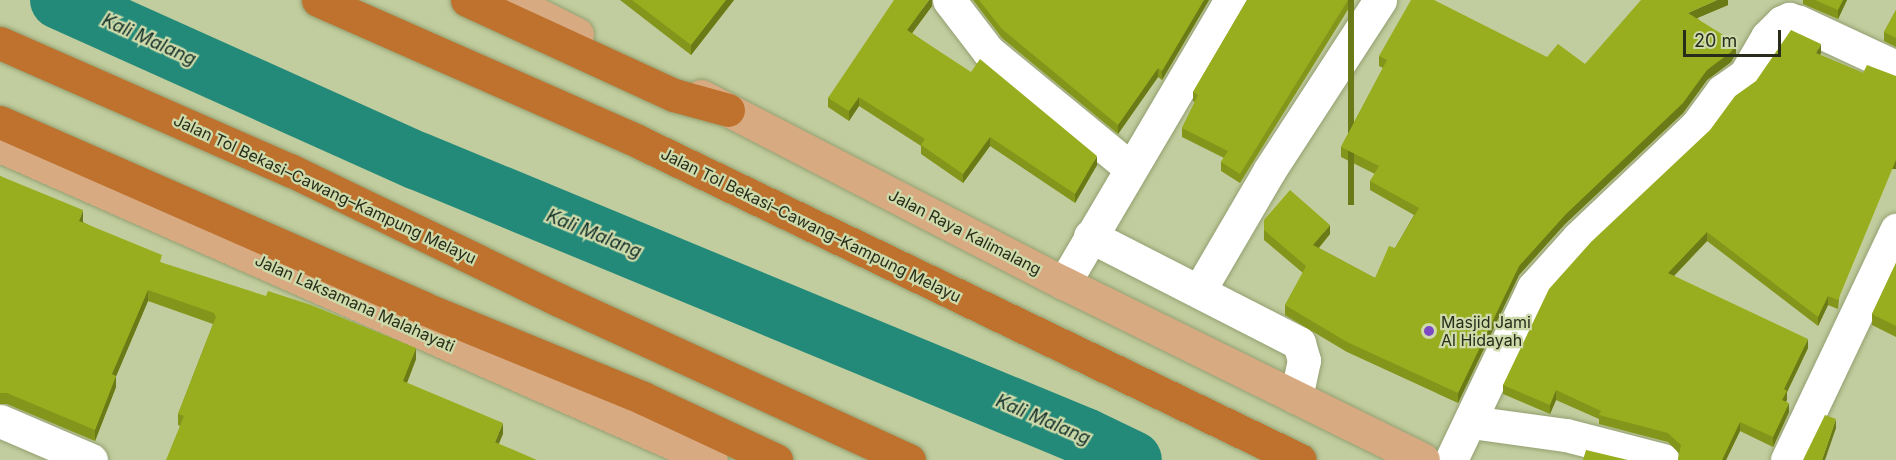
<!DOCTYPE html>
<meta charset="utf-8">
<style>
body{margin:0}
#map{position:relative;width:1896px;height:460px;overflow:hidden;background:#c1cd9e;font-family:Inter,sans-serif}
div>[style]{position:absolute}
[style*='--x']{left:calc(var(--x)*1px);top:calc(var(--y)*1px);width:calc(var(--w)*1px);rotate:calc(var(--a)*1deg)}
.river>*{height:58px;margin:-29px;padding:0 29px;transform-origin:29px;border-radius:29px;background:#238a79}
.roads{filter:drop-shadow(0 0 2px #949f71) drop-shadow(0 0 2px #949f71)}
.minor>*{height:33px;margin:-16.5px;padding:0 16.5px;transform-origin:16.5px;border-radius:16.5px;background:#fff}
.major>*{height:33px;margin:-16.5px;padding:0 16.5px;transform-origin:16.5px;border-radius:16.5px;background:#d8aa82}
.highway>*{height:33px;margin:-16.5px;padding:0 16.5px;transform-origin:16.5px;border-radius:16.5px;background:#be722e}
.wall>*{inset:0;background:#83961b}
.shaded-wall>*{inset:0;background:#6a7a16;transform-origin:0 0}
.building>*{inset:0;background:#98ae1f}
.dots>*{width:16px;height:16px;translate:-50% -50%;box-sizing:border-box;border:3px solid #cedaaa;border-radius:50%}
span{translate:-50% -50%;white-space:nowrap;text-align:center;line-height:1.15;-webkit-text-stroke:4.5px #cedaaa;paint-order:stroke}
.street-label{font-size:16px;color:#282c1a}
.poi-label{font-size:16px;color:#282c1a}
.left{translate:0 -50%;text-align:left}
.water-label{font-size:18px;color:#112f29;font-style:italic}
.scale{position:absolute;left:1683px;top:30px;width:98px;height:27px;box-sizing:border-box;border:3px solid #282c1a;border-top:0;padding-left:8px;font-size:18px;line-height:21px;white-space:nowrap;color:#282c1a;-webkit-text-stroke:4px #cedaaa;paint-order:stroke}
</style>
<div id="map">
<div class="river">
<i style="--x:59;--y:0;--w:393;--a:24.2"></i>
<i style="--x:418;--y:161;--w:722;--a:22.48"></i>
<i style="--x:1085;--y:437;--w:53;--a:25.6"></i>
</div>
<div class="roads">
<div class="minor">
<i style="--x:949;--y:0;--w:64;--a:52.6"></i>
<i style="--x:988;--y:51;--w:183;--a:39.4"></i>
<i style="--x:1090;--y:236;--w:235;--a:27.1"></i>
<i style="--x:1299;--y:343;--w:18;--a:74"></i>
<i style="--x:1304;--y:360;--w:38;--a:102"></i>
<i style="--x:1064;--y:283;--w:329;--a:-59.5"></i>
<i style="--x:1199;--y:291;--w:139;--a:-59.7"></i>
<i style="--x:1269;--y:171;--w:204;--a:-57"></i>
<i style="--x:0;--y:421;--w:99;--a:23.2"></i>
<i style="--x:1471;--y:422;--w:96;--a:7.8"></i>
<i style="--x:1566;--y:435;--w:100;--a:14.5"></i>
<i style="--x:1451;--y:460;--w:191;--a:-64.5"></i>
<i style="--x:1533;--y:288;--w:67;--a:-48"></i>
<i style="--x:1578;--y:238;--w:164;--a:-43.5"></i>
<i style="--x:1697;--y:125;--w:42;--a:-53.7"></i>
<i style="--x:1722;--y:91;--w:28;--a:-35"></i>
<i style="--x:1745;--y:75;--w:44;--a:-59.9"></i>
<i style="--x:1767;--y:37;--w:21;--a:-45"></i>
<i style="--x:1782;--y:22;--w:8;--a:-23"></i>
<i style="--x:1789;--y:19;--w:10;--a:17"></i>
<i style="--x:1799;--y:22;--w:107;--a:24.9"></i>
<i style="--x:1787;--y:460;--w:255;--a:-64.6"></i>
</div>
<div class="major">
<i style="--x:509;--y:0;--w:76;--a:26.6"></i>
<i style="--x:701;--y:96;--w:408;--a:27.3"></i>
<i style="--x:1064;--y:283;--w:400;--a:26.2"></i>
<i style="--x:0;--y:146;--w:777;--a:23.83"></i>
</div>
<div class="highway">
<i style="--x:318;--y:0;--w:342;--a:23.8"></i>
<i style="--x:631;--y:138;--w:742;--a:25.7"></i>
<i style="--x:467;--y:0;--w:228;--a:24.7"></i>
<i style="--x:674;--y:95;--w:56;--a:15.5"></i>
<i style="--x:0;--y:43;--w:317;--a:23.7"></i>
<i style="--x:290;--y:170;--w:299;--a:25.8"></i>
<i style="--x:559;--y:300;--w:385;--a:24.6"></i>
<i style="--x:0;--y:122;--w:462;--a:23.7"></i>
<i style="--x:423;--y:308;--w:238;--a:22.2"></i>
<i style="--x:643;--y:398;--w:147;--a:25"></i>
</div>
</div>
<div class="wall">
<i style="clip-path:polygon(620px 0,734px 0,691px 55px)"></i>
<i style="clip-path:polygon(932px 0,932px 6px,912px 33px,1097px 165px,1075px 203px,990px 146px,963px 183px,921px 154px,921px 146px,859px 106px,849px 121px,828px 107px,828px 98px)"></i>
<i style="clip-path:polygon(973px 0,1209px 0,1162px 80px,1158px 77px,1118px 134px,1002px 38px)"></i>
<i style="clip-path:polygon(1247px 0,1354px 0,1240px 183px,1221px 171px,1221px 162px,1224px 158px,1182px 137px,1182px 128px,1195px 102px,1193px 101px,1193px 92px)"></i>
<i style="clip-path:polygon(1728px 0,1728px 5px,1697px 18px,1736px 53px,1731px 62px,1707px 80px,1683px 113px,1565px 224px,1519px 275px,1458px 403px,1347px 352px,1285px 315px,1285px 305px,1303px 273px,1264px 240px,1264px 220px,1330px 234px,1319px 248px,1375px 278px,1395px 248px,1414px 215px,1370px 190px,1370px 181px,1375px 174px,1341px 157px,1341px 147px,1383px 68px,1379px 66px,1379px 56px,1547px 57px,1585px 64px)"></i>
<i style="clip-path:polygon(1803px 0,1847px 0,1838px 19px,1803px 4px)"></i>
<i style="clip-path:polygon(1896px 10px,1896px 47px,1884px 41px,1884px 32px)"></i>
<i style="clip-path:polygon(1821px 53px,1820px 55px,1863px 73px,1838px 309px,1828px 305px,1818px 326px,1707px 241px,1674px 276px,1808px 348px,1787px 392px,1786px 402px,1789px 412px,1773px 447px,1740px 431px,1726px 460px,1678px 460px,1679px 453px,1668px 442px,1599px 424px,1599px 419px,1556px 400px,1550px 414px,1503px 394px,1503px 385px)"></i>
<i style="clip-path:polygon(0 176px,83px 221px,83px 222px,162px 263px,416px 359px,407px 383px,503px 434px,180px 426px,178px 425px,178px 414px,213px 324px,148px 301px,116px 376px,116px 387px,95px 441px,7px 404px,0 404px)"></i>
<i style="clip-path:polygon(1896px 263px,1896px 337px,1872px 325px,1872px 314px)"></i>
</div>
<div class="shaded-wall">
<i style="clip-path:polygon(726px 0,734px 0,691px 55px,691px 45px)"></i>
<i style="clip-path:polygon(929px 0,932px 0,932px 6px,907px 40px,907px 30px)"></i>
<i style="clip-path:polygon(1204px 0,1209px 0,1162px 80px,1162px 71px)"></i>
<i style="left:1348px;top:0;width:6px;height:205px"></i>
<i style="clip-path:polygon(1717px 0,1728px 0,1728px 5px,1688px 22px,1688px 13px)"></i>
<i style="clip-path:polygon(1843px 0,1847px 0,1838px 19px,1838px 10px)"></i>
<i style="clip-path:polygon(1736px 43px,1736px 53px,1731px 62px,1707px 80px,1683px 113px,1565px 224px,1519px 275px,1458px 403px,1458px 393px,1519px 266px,1565px 215px,1707px 70px)"></i>
<i style="clip-path:polygon(1821px 44px,1821px 53px,1816px 62px,1816px 53px)"></i>
<i style="clip-path:polygon(1158px 68px,1158px 77px,1118px 134px,1118px 125px)"></i>
<i style="clip-path:polygon(859px 97px,859px 106px,849px 121px,849px 111px)"></i>
<i style="clip-path:polygon(990px 137px,990px 146px,963px 183px,963px 174px)"></i>
<i style="clip-path:polygon(1097px 156px,1097px 165px,1075px 203px,1075px 194px)"></i>
<i style="left:1896px;top:160px;width:9px;height:152px;rotate:90deg"></i>
<i style="clip-path:polygon(83px 210px,83px 221px,79px 232px,79px 221px)"></i>
<i style="clip-path:polygon(1330px 225px,1330px 234px,1313px 254px,1313px 245px)"></i>
<i style="clip-path:polygon(1707px 232px,1707px 241px,1668px 282px,1668px 273px)"></i>
<i style="clip-path:polygon(148px 290px,148px 301px,112px 386px,112px 374px)"></i>
<i style="clip-path:polygon(1828px 296px,1828px 305px,1818px 326px,1818px 317px)"></i>
<i style="clip-path:polygon(1808px 339px,1808px 348px,1787px 392px,1787px 400px,1782px 409px,1782px 400px,1784px 389px)"></i>
<i style="clip-path:polygon(416px 348px,416px 359px,403px 393px,403px 381px)"></i>
<i style="clip-path:polygon(116px 376px,116px 387px,95px 441px,95px 430px)"></i>
<i style="clip-path:polygon(1556px 390px,1556px 400px,1550px 414px,1550px 405px)"></i>
<i style="clip-path:polygon(1789px 403px,1789px 412px,1773px 447px,1773px 437px)"></i>
<i style="clip-path:polygon(1836px 419px,1836px 428px,1825px 460px,1822px 460px)"></i>
<i style="clip-path:polygon(1740px 422px,1740px 431px,1726px 460px,1722px 460px)"></i>
<i style="clip-path:polygon(503px 423px,503px 434px,495px 453px,495px 442px)"></i>
</div>
<div class="building">
<i style="clip-path:polygon(632px 0,726px 0,691px 45px)"></i>
<i style="clip-path:polygon(894px 0,929px 0,907px 30px,971px 72px,980px 59px,1097px 156px,1075px 194px,990px 137px,963px 174px,921px 145px,925px 139px,859px 97px,849px 111px,828px 98px)"></i>
<i style="clip-path:polygon(979px 0,1204px 0,1162px 71px,1158px 68px,1118px 125px,1002px 29px)"></i>
<i style="clip-path:polygon(1247px 0,1348px 0,1240px 174px,1221px 162px,1228px 151px,1182px 128px,1198px 95px,1193px 92px)"></i>
<i style="clip-path:polygon(1411px 0,1434px 0,1547px 57px,1558px 44px,1585px 64px,1641px 0,1717px 0,1688px 13px,1736px 43px,1731px 52px,1707px 70px,1683px 103px,1565px 215px,1519px 266px,1458px 393px,1347px 342px,1285px 305px,1306px 266px,1264px 230px,1264px 220px,1290px 190px,1330px 225px,1313px 245px,1375px 278px,1389px 246px,1395px 248px,1419px 208px,1370px 181px,1379px 166px,1341px 147px,1387px 60px,1379px 56px)"></i>
<i style="clip-path:polygon(1815px 0,1843px 0,1838px 10px)"></i>
<i style="clip-path:polygon(1896px 10px,1896px 38px,1884px 32px)"></i>
<i style="clip-path:polygon(1791px 30px,1821px 44px,1816px 53px,1863px 73px,1867px 65px,1896px 76px,1896px 160px,1838px 300px,1828px 296px,1818px 317px,1707px 232px,1668px 273px,1808px 339px,1784px 389px,1787px 391px,1782px 400px,1789px 403px,1773px 437px,1740px 422px,1722px 460px,1678px 460px,1681px 445px,1668px 433px,1599px 415px,1601px 411px,1556px 390px,1550px 405px,1503px 385px,1549px 289px,1591px 242px,1710px 130px,1735px 96px,1756px 81px)"></i>
<i style="clip-path:polygon(0 176px,83px 210px,79px 221px,162px 255px,160px 262px,266px 296px,268px 291px,311px 305px,416px 348px,403px 381px,503px 423px,495px 442px,537px 460px,166px 460px,184px 416px,178px 414px,216px 317px,214px 313px,148px 290px,112px 374px,116px 376px,95px 430px,7px 393px,0 393px)"></i>
<i style="clip-path:polygon(1896px 263px,1896px 326px,1872px 314px)"></i>
<i style="clip-path:polygon(1825px 415px,1836px 419px,1822px 460px,1803px 460px)"></i>
<i style="clip-path:polygon(1586px 450px,1628px 460px,1583px 460px)"></i>
</div>
<div class="dots">
<i style="left:1429px;top:331px;background:#7c4bc3"></i>
</div>
<div class="street-label">
<span style="left:325px;top:189px;rotate:25deg">Jalan Tol Bekasi–Cawang–Kampung Melayu</span>
<span style="left:811px;top:225px;rotate:26deg">Jalan Tol Bekasi–Cawang–Kampung Melayu</span>
<span style="left:965px;top:232px;rotate:27deg">Jalan Raya Kalimalang</span>
<span style="left:355px;top:303px;rotate:24deg">Jalan Laksamana Malahayati</span>
</div>
<div class="poi-label">
<span class="left" style="left:1441px;top:331px">Masjid Jami<br>Al Hidayah</span>
</div>
<div class="water-label">
<span style="left:149px;top:40px;rotate:24deg">Kali Malang</span>
<span style="left:594px;top:234px;rotate:22deg">Kali Malang</span>
<span style="left:1043px;top:420px;rotate:23deg">Kali Malang</span>
</div>
<div class="scale">20 m</div>
</div>
